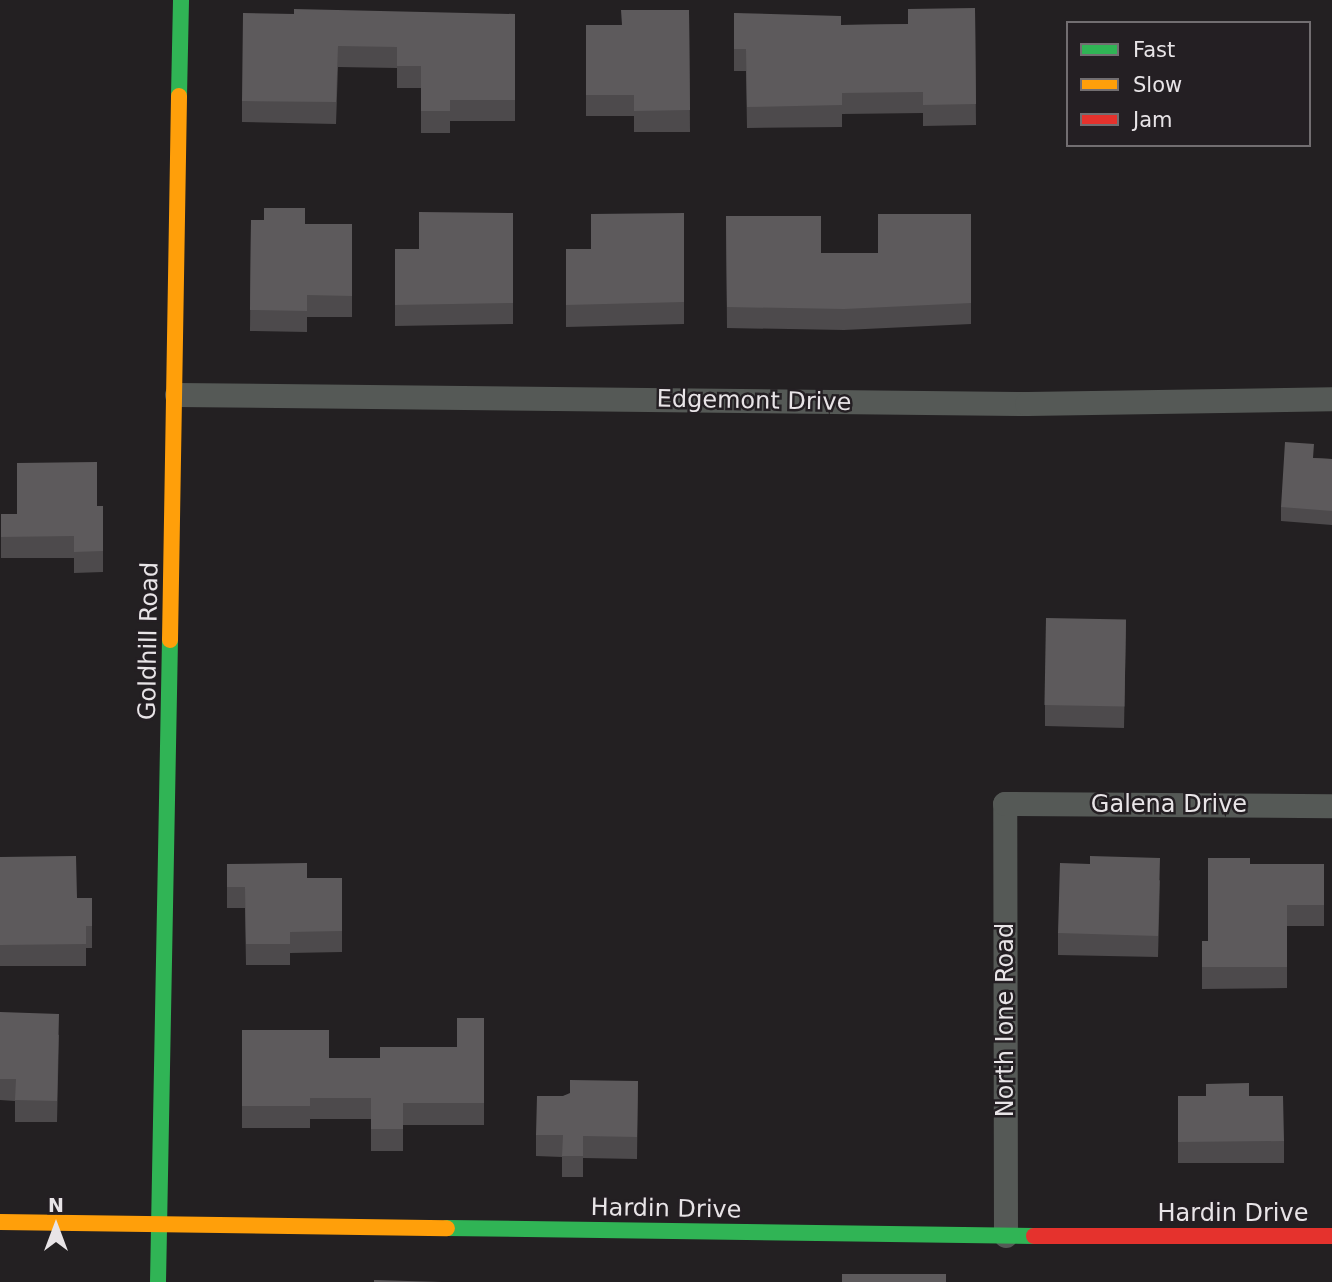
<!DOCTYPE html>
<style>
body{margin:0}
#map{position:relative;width:1332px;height:1282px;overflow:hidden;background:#232022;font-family:"DejaVu Sans",sans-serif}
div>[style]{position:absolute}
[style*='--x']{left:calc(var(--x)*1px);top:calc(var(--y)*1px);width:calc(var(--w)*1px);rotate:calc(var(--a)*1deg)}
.street>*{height:24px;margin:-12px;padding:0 12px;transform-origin:12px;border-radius:12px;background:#555956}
.fast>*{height:16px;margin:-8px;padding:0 8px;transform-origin:8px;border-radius:8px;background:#30b455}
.slow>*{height:16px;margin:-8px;padding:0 8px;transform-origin:8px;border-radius:8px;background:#ff9f0a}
.jam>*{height:16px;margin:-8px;padding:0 8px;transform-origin:8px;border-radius:8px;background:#e5322d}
.wall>*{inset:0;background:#4d4a4c}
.building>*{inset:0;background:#5d5a5c;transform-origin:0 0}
span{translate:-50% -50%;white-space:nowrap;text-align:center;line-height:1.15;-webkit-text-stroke:5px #241f23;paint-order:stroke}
.street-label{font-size:24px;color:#e8e4e7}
.legend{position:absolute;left:1066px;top:21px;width:245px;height:126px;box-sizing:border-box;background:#241f23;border:2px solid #726e71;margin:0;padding:9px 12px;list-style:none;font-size:21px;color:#e8e4e7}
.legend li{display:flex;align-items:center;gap:14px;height:35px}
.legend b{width:35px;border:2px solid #726e71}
.north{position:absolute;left:21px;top:1191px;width:70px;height:70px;-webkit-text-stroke:5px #241f23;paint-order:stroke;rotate:0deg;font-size:19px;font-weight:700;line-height:28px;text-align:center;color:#e8e4e7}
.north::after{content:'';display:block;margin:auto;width:24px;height:32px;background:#e8e4e7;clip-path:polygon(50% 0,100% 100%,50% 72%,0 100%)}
</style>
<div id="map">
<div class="street">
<i style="--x:177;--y:395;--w:850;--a:0.61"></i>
<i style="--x:1027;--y:404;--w:305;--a:-0.9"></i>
<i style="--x:1006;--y:1236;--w:432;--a:-90.1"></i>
<i style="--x:1005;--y:804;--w:327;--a:0.4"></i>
</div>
<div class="fast">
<i style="--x:179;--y:96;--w:96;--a:-88.8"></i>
<i style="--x:447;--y:1228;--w:587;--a:0.78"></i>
<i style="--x:158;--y:1282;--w:642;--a:-88.93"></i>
</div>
<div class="slow">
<i style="--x:170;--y:640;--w:544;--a:-89.05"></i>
<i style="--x:0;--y:1222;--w:447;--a:0.8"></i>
</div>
<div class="jam">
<i style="--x:1034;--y:1236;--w:298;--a:0"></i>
</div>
<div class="wall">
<i style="clip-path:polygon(975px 8px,976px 125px,923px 126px,923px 113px,842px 114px,842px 127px,747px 128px,746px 71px,734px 71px,734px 13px,841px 25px,908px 24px)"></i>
<i style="clip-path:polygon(689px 10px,690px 132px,634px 132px,634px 116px,586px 116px,586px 25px,621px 25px)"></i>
<i style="clip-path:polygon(294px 14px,515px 14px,515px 121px,450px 121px,450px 133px,421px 133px,421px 88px,397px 88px,397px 68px,338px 67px,336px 124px,242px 122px,242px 101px)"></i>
<i style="clip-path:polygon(513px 213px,513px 324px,395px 326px,395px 249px,419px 249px)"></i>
<i style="clip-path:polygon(684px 213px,684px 324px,566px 327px,566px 249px,591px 249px)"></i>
<i style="clip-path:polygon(971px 214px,971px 324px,844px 330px,727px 328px,726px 216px,821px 253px,878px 253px)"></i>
<i style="clip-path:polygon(251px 220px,305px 224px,352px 224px,352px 317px,307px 317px,307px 332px,250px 331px)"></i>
<i style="clip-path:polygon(1314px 458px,1332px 459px,1332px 525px,1281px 521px,1281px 507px)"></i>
<i style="clip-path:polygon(97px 506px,103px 506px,103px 572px,74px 573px,74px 558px,1px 558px,1px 514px,17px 514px)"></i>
<i style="clip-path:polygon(1126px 620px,1124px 728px,1045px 726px,1045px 705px)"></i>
<i style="clip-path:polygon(0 857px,77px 898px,92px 898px,92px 948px,86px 948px,86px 966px,0 966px)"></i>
<i style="clip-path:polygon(227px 864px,307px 878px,342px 878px,342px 952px,290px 953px,290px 965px,246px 965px,245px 908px,227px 908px)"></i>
<i style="clip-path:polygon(1250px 864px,1324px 864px,1324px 926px,1287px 926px,1287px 988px,1202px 989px,1202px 941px,1208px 941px)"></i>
<i style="clip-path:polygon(1160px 880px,1158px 957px,1058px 955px,1058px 933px)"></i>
<i style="clip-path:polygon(0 1012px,59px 1035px,57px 1122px,15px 1122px,15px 1101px,0 1100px)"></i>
<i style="clip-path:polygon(484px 1018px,484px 1125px,403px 1125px,403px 1151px,371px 1151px,371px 1119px,310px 1119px,310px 1128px,242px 1128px,242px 1030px,329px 1058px,380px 1058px,457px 1047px)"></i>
<i style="clip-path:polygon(638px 1081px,637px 1159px,583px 1158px,583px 1177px,562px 1177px,562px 1157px,536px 1156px,536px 1135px,563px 1096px)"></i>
<i style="clip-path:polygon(1178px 1096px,1249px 1096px,1284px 1141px,1284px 1163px,1178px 1163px)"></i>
</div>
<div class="building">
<i style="clip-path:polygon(975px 8px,976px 104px,923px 105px,923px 92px,842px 93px,842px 105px,747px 107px,746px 49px,734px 49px,734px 13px,841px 16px,841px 25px,908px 24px,908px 9px)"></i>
<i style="clip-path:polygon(294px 9px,515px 14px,515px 100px,450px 100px,450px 111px,421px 111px,421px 66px,397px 66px,397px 47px,338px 46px,336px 102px,242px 101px,243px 13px,294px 14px)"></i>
<i style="clip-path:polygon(621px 10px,689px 10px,690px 110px,634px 111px,634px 95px,586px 95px,586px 25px,622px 25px)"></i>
<i style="clip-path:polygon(264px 208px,305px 208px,305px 224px,352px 224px,352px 296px,307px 295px,307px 311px,250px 310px,251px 220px,264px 220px)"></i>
<i style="clip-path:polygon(419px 212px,513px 213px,513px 303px,395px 305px,395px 249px,419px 249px)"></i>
<i style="clip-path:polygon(684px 213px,684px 302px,566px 305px,566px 249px,591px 249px,591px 214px)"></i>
<i style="clip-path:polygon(878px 214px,971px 214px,971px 303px,844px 309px,727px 307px,726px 216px,821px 216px,821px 253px,878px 253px)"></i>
<i style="clip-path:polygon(1285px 442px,1314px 444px,1313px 458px,1332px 459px,1332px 511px,1281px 507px)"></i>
<i style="clip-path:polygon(97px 462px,97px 506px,103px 506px,103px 551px,74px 552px,74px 536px,1px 537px,1px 514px,17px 514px,17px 463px)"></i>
<i style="left:1046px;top:618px;width:80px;height:87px;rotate:1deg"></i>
<i style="clip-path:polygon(76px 856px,77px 898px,92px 898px,92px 926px,86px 926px,86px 944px,0 945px,0 857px)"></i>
<i style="clip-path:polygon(1090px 856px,1160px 858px,1158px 936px,1058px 933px,1060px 863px,1090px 864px)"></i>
<i style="clip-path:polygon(1208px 858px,1250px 858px,1250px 864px,1324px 864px,1324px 905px,1287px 905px,1287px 967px,1202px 967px,1202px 941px,1208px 941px)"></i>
<i style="clip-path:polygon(307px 863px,307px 878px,342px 878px,342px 931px,290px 932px,290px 944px,246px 944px,245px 887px,227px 887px,227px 864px)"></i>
<i style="clip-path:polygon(0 1012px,59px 1014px,57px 1101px,15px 1100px,16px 1079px,0 1079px)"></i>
<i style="clip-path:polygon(457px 1018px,484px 1018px,484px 1103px,403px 1103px,403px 1129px,371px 1129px,371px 1098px,310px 1098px,310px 1106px,242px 1106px,242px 1030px,329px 1030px,329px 1058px,380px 1058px,380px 1047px,457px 1047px)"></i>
<i style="clip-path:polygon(570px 1080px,638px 1081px,637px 1137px,583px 1136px,583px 1156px,562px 1156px,563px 1135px,536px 1135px,537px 1096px,563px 1096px,570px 1093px)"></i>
<i style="clip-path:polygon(1249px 1083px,1249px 1096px,1283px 1096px,1284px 1141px,1178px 1142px,1178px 1096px,1206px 1096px,1206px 1084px)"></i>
<i style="left:842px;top:1274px;width:104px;height:8px"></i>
<i style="clip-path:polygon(374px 1280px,442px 1282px,374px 1282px)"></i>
</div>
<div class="street-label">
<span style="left:754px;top:401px;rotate:1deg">Edgemont Drive</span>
<span style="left:149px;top:641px;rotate:-89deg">Goldhill Road</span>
<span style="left:1169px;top:805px">Galena Drive</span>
<span style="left:1006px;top:1020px;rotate:-90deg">North Ione Road</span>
<span style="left:666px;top:1209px;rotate:1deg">Hardin Drive</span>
<span style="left:1233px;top:1214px">Hardin Drive</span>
</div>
<ul class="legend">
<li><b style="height:9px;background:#30b455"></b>Fast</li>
<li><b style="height:9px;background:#ff9f0a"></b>Slow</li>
<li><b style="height:9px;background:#e5322d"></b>Jam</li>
</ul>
<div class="north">N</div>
</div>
